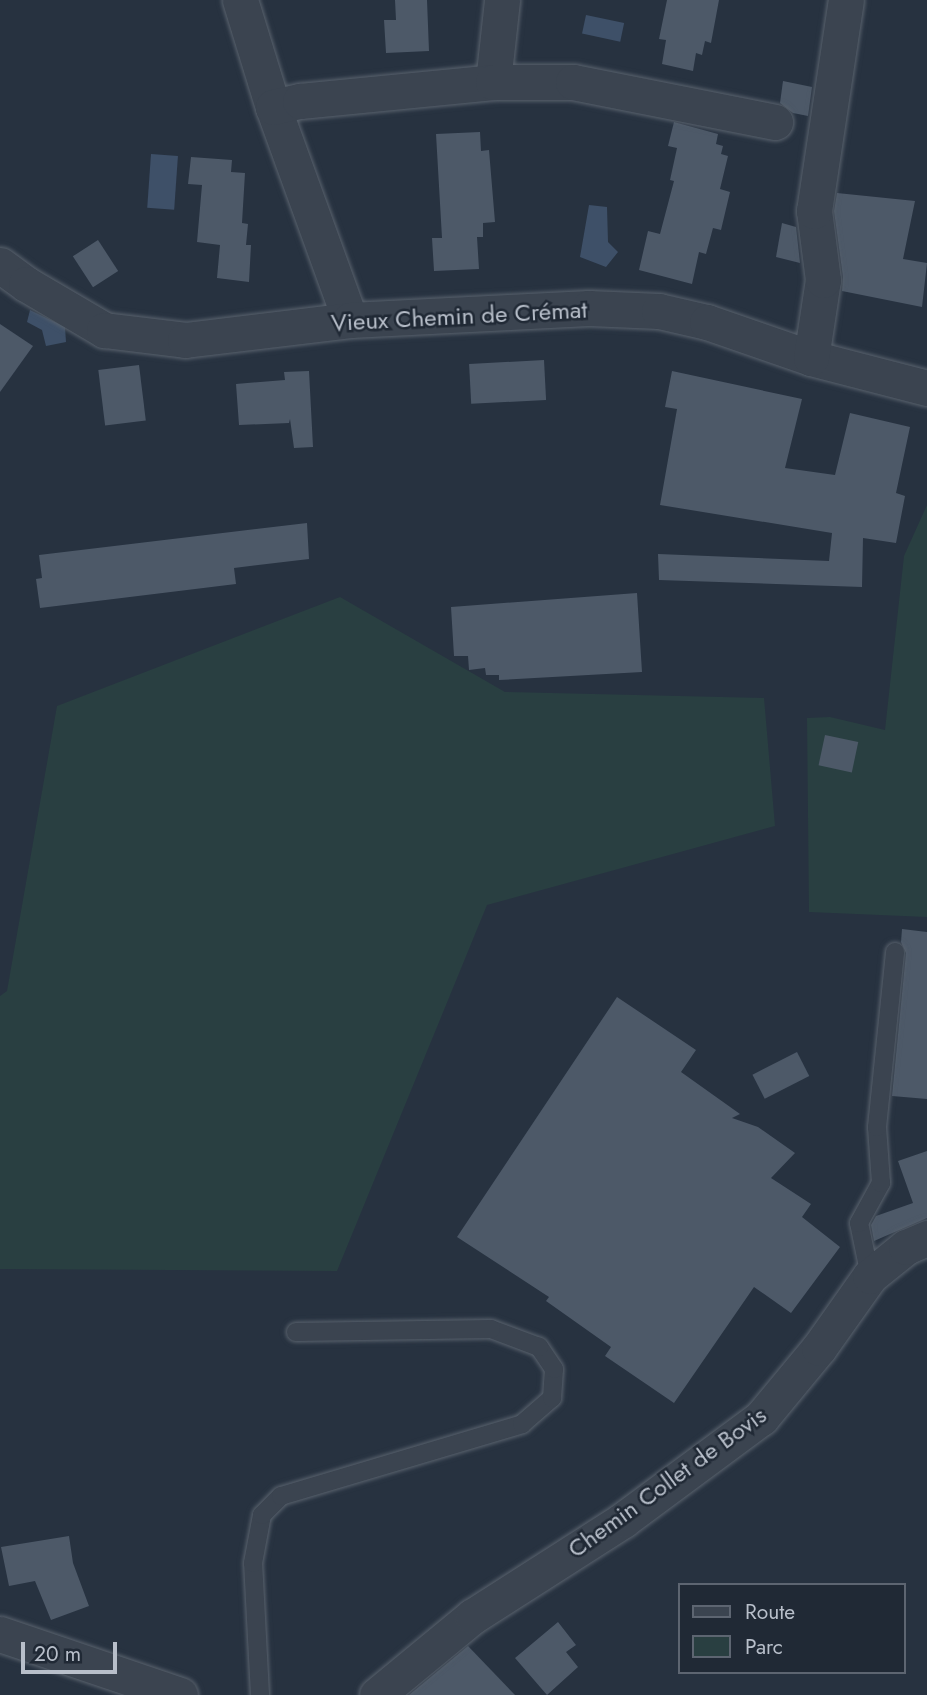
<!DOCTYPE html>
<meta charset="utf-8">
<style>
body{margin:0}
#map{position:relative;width:927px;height:1695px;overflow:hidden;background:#273240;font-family:Jost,sans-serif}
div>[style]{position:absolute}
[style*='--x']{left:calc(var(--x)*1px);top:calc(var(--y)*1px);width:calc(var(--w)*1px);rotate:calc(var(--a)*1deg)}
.green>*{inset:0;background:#293f41}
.water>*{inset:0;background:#3e5068;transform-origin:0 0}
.building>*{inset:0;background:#4d5968;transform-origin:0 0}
.roads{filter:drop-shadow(0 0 2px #59626d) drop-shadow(0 0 2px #59626d)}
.service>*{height:18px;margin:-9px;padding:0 9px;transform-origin:9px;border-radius:9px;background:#3b4450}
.minor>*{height:35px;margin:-17.5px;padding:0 17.5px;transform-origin:17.5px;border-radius:17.5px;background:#3b4450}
span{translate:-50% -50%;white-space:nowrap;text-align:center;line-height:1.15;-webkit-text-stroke:5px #202935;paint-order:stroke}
.street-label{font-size:24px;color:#b8bfca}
.legend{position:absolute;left:678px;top:1583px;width:228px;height:91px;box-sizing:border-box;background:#202935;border:2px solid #5d6571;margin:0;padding:9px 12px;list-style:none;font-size:21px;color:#b8bfca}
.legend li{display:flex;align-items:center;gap:14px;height:35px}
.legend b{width:35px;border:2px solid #5d6571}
.scale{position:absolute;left:21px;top:1642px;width:96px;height:32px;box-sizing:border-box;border:4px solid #b8bfca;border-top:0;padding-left:9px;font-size:21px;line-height:24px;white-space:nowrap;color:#b8bfca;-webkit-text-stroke:5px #202935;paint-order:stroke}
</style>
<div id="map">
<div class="green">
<i style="clip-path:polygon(927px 505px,927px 917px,809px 912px,807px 718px,830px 717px,885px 730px,904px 556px)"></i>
<i style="clip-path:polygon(340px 597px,505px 692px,764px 698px,775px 826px,487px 905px,337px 1271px,0 1269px,0 996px,7px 991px,57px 706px)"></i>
</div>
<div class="water">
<i style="left:586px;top:15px;width:39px;height:19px;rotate:12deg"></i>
<i style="left:151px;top:154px;width:27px;height:54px;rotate:4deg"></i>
<i style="clip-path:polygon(589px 205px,607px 207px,608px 242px,618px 252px,606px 267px,580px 257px)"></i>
<i style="clip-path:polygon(30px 310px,65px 327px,66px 342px,46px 346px,42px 330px,27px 322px)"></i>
</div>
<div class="building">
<i style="clip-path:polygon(395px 0,427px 0,429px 51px,386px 53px,384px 20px,396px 20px)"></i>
<i style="clip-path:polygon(667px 0,719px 0,711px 43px,705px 41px,702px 55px,696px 53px,693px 71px,662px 64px,666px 40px,659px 39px)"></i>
<i style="clip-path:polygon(783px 81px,812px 87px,808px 116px,793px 113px,780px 103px)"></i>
<i style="clip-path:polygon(674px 122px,718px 134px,716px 144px,723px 146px,721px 154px,728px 156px,720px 189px,730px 192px,721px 230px,713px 228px,706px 254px,699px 252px,692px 284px,639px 270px,648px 231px,660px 234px,674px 181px,670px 180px,677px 148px,668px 146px)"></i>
<i style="clip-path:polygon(480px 132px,481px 151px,489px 150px,495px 222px,483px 223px,483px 237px,477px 237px,479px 269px,434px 271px,432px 238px,442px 238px,436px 134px)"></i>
<i style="clip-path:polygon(191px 157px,232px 160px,231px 172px,245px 173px,242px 223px,248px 224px,246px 245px,251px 245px,249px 282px,217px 278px,220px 245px,197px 242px,202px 185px,188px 184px)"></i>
<i style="clip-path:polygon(837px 193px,915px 201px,903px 259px,927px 263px,922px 307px,842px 291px,843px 277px,834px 211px)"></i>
<i style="clip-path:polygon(782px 223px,796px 227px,800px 263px,776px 257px)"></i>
<i style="left:98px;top:240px;width:37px;height:30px;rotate:57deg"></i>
<i style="clip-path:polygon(0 324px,33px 346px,0 392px)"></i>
<i style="left:544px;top:360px;width:40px;height:75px;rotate:87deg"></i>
<i style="left:139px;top:365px;width:56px;height:41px;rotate:83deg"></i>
<i style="clip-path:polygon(309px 371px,313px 447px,294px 448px,290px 419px,289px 423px,239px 425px,236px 384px,285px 380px,284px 372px)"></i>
<i style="clip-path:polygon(672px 371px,802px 399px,785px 468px,835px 475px,850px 413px,910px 427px,896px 493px,905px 496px,896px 543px,863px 538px,862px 587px,659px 580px,658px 554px,829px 561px,832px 533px,660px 505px,677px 409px,665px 407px)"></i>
<i style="clip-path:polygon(307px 523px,309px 559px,234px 568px,236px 584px,40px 608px,36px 579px,42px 578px,39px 555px)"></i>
<i style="clip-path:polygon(637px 593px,642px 672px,499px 680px,499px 675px,486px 675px,485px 668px,469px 670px,468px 656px,454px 656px,451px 607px)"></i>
<i style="left:825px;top:735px;width:34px;height:31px;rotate:12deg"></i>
<i style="clip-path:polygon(902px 929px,927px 932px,927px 1099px,892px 1096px,906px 953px,901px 942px)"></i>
<i style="clip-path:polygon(617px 997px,696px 1050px,681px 1072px,740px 1114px,732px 1118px,758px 1127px,795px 1153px,771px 1178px,811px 1204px,802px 1217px,840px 1247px,791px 1313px,754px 1287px,674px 1403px,605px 1356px,611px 1347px,546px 1301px,549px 1297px,457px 1237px)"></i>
<i style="left:797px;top:1052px;width:27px;height:50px;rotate:63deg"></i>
<i style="clip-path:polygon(927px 1151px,927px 1218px,874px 1241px,871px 1225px,876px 1216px,913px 1203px,898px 1161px)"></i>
<i style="clip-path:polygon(69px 1536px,73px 1563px,89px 1606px,51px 1620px,35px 1581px,9px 1586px,1px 1547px)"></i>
<i style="clip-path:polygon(558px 1622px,576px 1645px,566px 1652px,578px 1667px,547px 1695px,515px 1658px)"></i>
<i style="clip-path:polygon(468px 1646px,515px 1695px,409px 1695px)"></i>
</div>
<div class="roads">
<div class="service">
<i style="--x:870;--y:1276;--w:54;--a:-101.7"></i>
<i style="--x:859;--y:1223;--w:46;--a:-61.2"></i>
<i style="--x:881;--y:1183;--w:56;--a:-94.1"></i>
<i style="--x:877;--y:1127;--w:176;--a:-84.1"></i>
<i style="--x:260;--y:1695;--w:132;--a:-93"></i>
<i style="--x:253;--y:1563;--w:49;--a:-79.4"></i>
<i style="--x:262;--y:1515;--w:27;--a:-45"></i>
<i style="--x:281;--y:1496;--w:252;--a:-16.6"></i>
<i style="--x:522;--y:1424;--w:40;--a:-41"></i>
<i style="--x:552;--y:1398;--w:29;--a:-86"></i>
<i style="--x:554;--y:1369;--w:27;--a:-124"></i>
<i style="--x:539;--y:1347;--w:51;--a:-159.4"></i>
<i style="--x:491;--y:1329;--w:195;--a:179.1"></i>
</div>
<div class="minor">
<i style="--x:240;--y:0;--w:112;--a:72.9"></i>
<i style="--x:273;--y:107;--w:226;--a:70.1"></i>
<i style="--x:493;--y:82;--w:82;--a:-83.7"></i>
<i style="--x:273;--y:107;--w:28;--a:-13"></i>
<i style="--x:300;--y:101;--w:194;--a:-5.6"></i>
<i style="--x:493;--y:82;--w:80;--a:0"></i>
<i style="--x:573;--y:82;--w:206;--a:11.2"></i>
<i style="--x:0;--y:265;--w:32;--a:36"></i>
<i style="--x:26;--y:284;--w:91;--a:30.5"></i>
<i style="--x:104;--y:330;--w:82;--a:7"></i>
<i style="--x:185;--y:340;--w:166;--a:-6.9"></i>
<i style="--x:350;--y:320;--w:239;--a:-2.9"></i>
<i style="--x:589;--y:308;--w:70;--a:2.5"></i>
<i style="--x:659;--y:311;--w:49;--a:12.9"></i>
<i style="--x:707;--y:322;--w:110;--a:19.1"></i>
<i style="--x:811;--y:358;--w:120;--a:14.5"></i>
<i style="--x:811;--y:358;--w:79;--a:-81.3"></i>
<i style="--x:823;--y:280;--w:70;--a:-97.4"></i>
<i style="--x:814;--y:211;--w:213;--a:-81.4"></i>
<i style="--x:0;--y:1634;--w:190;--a:18.7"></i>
<i style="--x:377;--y:1695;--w:124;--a:-39.5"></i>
<i style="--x:473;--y:1616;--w:178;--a:-32.6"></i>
<i style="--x:623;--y:1520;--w:172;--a:-36.5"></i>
<i style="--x:761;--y:1418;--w:91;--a:-50.4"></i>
<i style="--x:819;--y:1348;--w:88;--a:-54.7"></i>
<i style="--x:870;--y:1276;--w:46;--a:-38.9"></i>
<i style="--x:906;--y:1247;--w:23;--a:-23"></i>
</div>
</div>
<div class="street-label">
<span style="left:459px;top:316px;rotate:-3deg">Vieux Chemin de Crémat</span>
<span style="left:667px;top:1482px;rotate:-36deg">Chemin Collet de Bovis</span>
</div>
<ul class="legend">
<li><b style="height:9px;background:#3b4450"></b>Route</li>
<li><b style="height:19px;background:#293f41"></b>Parc</li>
</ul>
<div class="scale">20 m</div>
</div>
